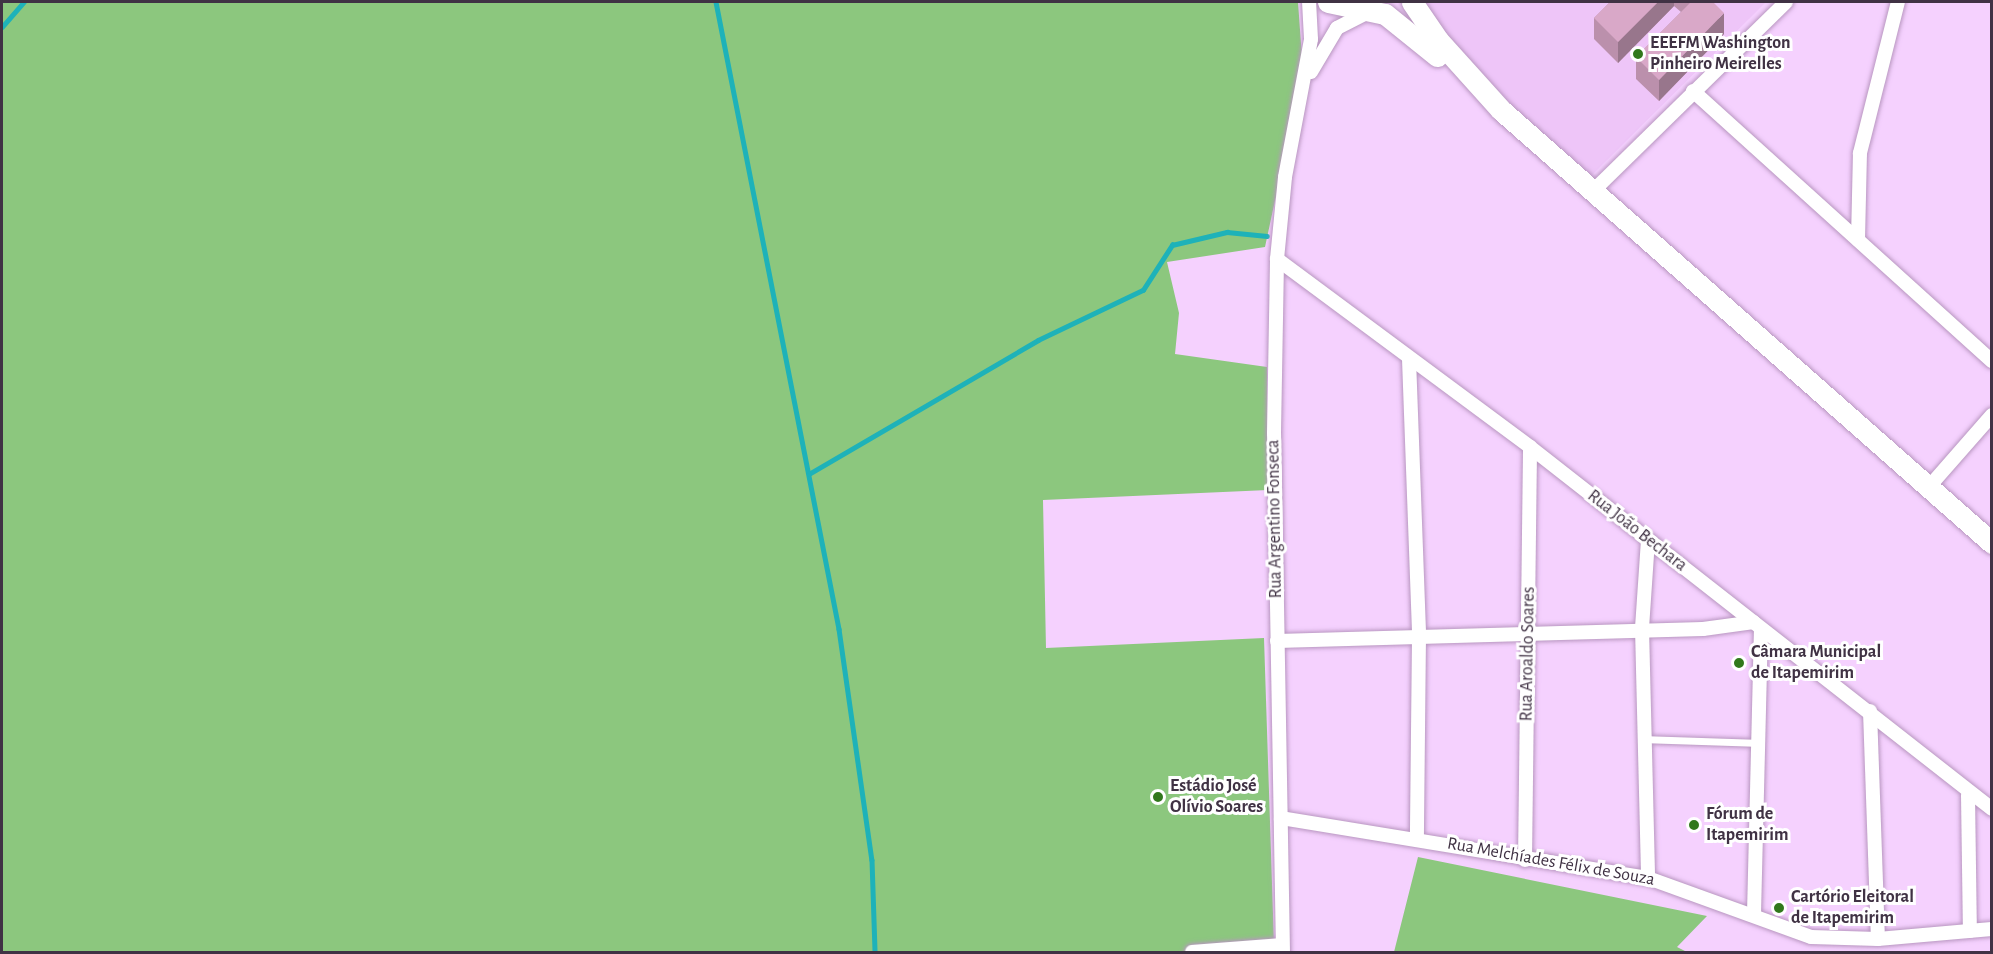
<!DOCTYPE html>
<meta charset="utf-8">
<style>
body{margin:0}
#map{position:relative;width:1993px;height:954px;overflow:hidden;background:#f5d1fe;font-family:"Alegreya Sans",sans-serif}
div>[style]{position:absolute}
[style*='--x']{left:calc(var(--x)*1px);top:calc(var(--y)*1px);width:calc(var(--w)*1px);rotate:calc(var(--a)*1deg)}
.built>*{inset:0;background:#eec5f8}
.green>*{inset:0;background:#8cc77e}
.stream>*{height:4.5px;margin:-2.25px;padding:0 2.25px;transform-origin:2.25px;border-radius:2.25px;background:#1eb2b9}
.roads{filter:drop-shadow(0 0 2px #b896c0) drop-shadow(0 0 2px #b896c0)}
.lane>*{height:7px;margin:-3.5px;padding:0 3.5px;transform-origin:3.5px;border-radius:3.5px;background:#fff}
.street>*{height:14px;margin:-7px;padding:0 7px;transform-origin:7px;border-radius:7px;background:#fff}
.primary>*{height:21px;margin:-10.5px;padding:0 10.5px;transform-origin:10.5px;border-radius:10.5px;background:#fff}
.wall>*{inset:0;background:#bb90ac}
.shaded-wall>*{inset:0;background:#98768c}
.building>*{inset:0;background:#d9a8c8}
.dots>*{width:16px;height:16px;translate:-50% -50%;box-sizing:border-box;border:3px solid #fff;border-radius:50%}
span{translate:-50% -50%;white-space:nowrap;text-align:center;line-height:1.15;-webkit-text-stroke:6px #fff;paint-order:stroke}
.poi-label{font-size:18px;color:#403244;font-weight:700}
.left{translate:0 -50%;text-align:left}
.street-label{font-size:18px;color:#403244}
.frame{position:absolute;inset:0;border:3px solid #403244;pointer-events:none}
</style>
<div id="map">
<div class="built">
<i style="clip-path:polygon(1420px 2px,1766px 2px,1590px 177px,1445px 43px)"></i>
</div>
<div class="green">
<i style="clip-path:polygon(2px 2px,1298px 2px,1303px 71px,1265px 247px,1167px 262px,1179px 313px,1175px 354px,1267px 367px,1268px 490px,1043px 500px,1046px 648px,1264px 638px,1274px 945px,1196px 952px,2px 952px)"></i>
<i style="clip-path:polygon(1418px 857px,1707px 916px,1677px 947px,1687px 952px,1394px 952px)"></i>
</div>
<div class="stream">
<i style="--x:716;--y:2;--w:639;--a:78.9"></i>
<i style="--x:839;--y:629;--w:233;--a:81.9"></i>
<i style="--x:872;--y:860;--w:92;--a:88.1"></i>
<i style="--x:2;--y:27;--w:33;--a:-49"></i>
<i style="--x:809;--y:474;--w:265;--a:-30.3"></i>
<i style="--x:1038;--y:340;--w:116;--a:-25.5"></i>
<i style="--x:1143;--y:290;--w:54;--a:-57.2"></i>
<i style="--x:1172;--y:245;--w:57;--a:-13.3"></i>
<i style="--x:1227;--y:232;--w:40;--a:5.7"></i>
</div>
<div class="roads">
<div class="lane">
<i style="--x:1644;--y:739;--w:114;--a:2"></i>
</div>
<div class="street">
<i style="--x:1311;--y:72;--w:51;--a:-59.4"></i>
<i style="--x:1337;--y:28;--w:33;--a:-27"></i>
<i style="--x:1693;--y:91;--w:403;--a:42.1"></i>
<i style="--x:1593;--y:191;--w:270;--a:-44.4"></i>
<i style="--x:1858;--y:240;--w:87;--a:-88.7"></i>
<i style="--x:1860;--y:153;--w:156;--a:-75.9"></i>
<i style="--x:1277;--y:259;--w:315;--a:36.6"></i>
<i style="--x:1530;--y:447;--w:587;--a:38.08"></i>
<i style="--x:1409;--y:359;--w:277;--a:87.9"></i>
<i style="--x:1419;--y:636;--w:201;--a:90.6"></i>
<i style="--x:1928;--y:488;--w:97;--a:-48.8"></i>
<i style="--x:1648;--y:540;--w:88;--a:93.9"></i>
<i style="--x:1642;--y:628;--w:250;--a:88.6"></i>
<i style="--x:1277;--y:641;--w:426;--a:-1.6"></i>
<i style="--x:1703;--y:629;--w:51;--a:-7.8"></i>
<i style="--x:1870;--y:711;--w:228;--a:88"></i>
<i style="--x:1968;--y:795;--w:136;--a:89.2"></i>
<i style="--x:1281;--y:818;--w:372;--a:9.3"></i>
<i style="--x:1648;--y:878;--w:173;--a:19.9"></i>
<i style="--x:1811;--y:937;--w:67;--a:1.7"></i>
<i style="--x:1878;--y:939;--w:114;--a:-5"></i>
<i style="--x:1525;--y:860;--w:413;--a:-89.3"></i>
<i style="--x:1754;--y:914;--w:285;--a:-88.6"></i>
<i style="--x:1192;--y:952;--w:90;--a:-4.4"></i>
<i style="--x:1283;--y:952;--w:519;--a:-90.99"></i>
<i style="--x:1274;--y:433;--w:174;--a:-89"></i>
<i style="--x:1277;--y:259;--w:82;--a:-84.4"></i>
<i style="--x:1285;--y:177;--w:140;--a:-79.3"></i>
<i style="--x:1311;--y:39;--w:37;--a:-93"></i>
</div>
<div class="primary">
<i style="--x:1328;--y:2;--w:58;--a:11.9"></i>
<i style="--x:1385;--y:14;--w:67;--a:38.9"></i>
<i style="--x:1412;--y:2;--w:46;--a:55.6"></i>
<i style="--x:1438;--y:40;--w:94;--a:48"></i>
<i style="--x:1501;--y:110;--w:655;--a:41.41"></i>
</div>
</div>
<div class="wall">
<i style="clip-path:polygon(1610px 2px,1713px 2px,1724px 34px,1659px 101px,1636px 79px,1636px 57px,1681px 12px,1674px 6px,1618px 63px,1594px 39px,1594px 18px)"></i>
</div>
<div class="shaded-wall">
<i style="clip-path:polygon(1658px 2px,1674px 2px,1674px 6px,1618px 63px,1618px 42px)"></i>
<i style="clip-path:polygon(1724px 13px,1724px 34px,1659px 101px,1659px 80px)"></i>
</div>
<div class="building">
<i style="clip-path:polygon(1610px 2px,1658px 2px,1618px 42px,1594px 18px)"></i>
<i style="clip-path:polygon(1691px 2px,1713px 2px,1724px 13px,1659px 80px,1636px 57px)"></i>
</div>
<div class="dots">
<i style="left:1638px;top:54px;background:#31781c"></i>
<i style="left:1739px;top:663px;background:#31781c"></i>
<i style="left:1158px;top:797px;background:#31781c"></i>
<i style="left:1694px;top:825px;background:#31781c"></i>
<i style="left:1779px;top:908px;background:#31781c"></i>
</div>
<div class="poi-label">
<span class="left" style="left:1650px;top:54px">EEEFM Washington<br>Pinheiro Meirelles</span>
<span class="left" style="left:1751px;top:663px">Câmara Municipal<br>de Itapemirim</span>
<span class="left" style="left:1170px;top:797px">Estádio José<br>Olívio Soares</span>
<span class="left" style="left:1706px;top:825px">Fórum de<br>Itapemirim</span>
<span class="left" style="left:1791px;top:908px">Cartório Eleitoral<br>de Itapemirim</span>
</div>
<div class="street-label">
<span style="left:1275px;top:519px;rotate:-91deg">Rua Argentino Fonseca</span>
<span style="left:1637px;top:531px;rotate:38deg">Rua João Bechara</span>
<span style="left:1528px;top:654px;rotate:-89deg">Rua Aroaldo Soares</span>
<span style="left:1551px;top:862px;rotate:10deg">Rua Melchíades Félix de Souza</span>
</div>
<div class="frame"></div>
</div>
